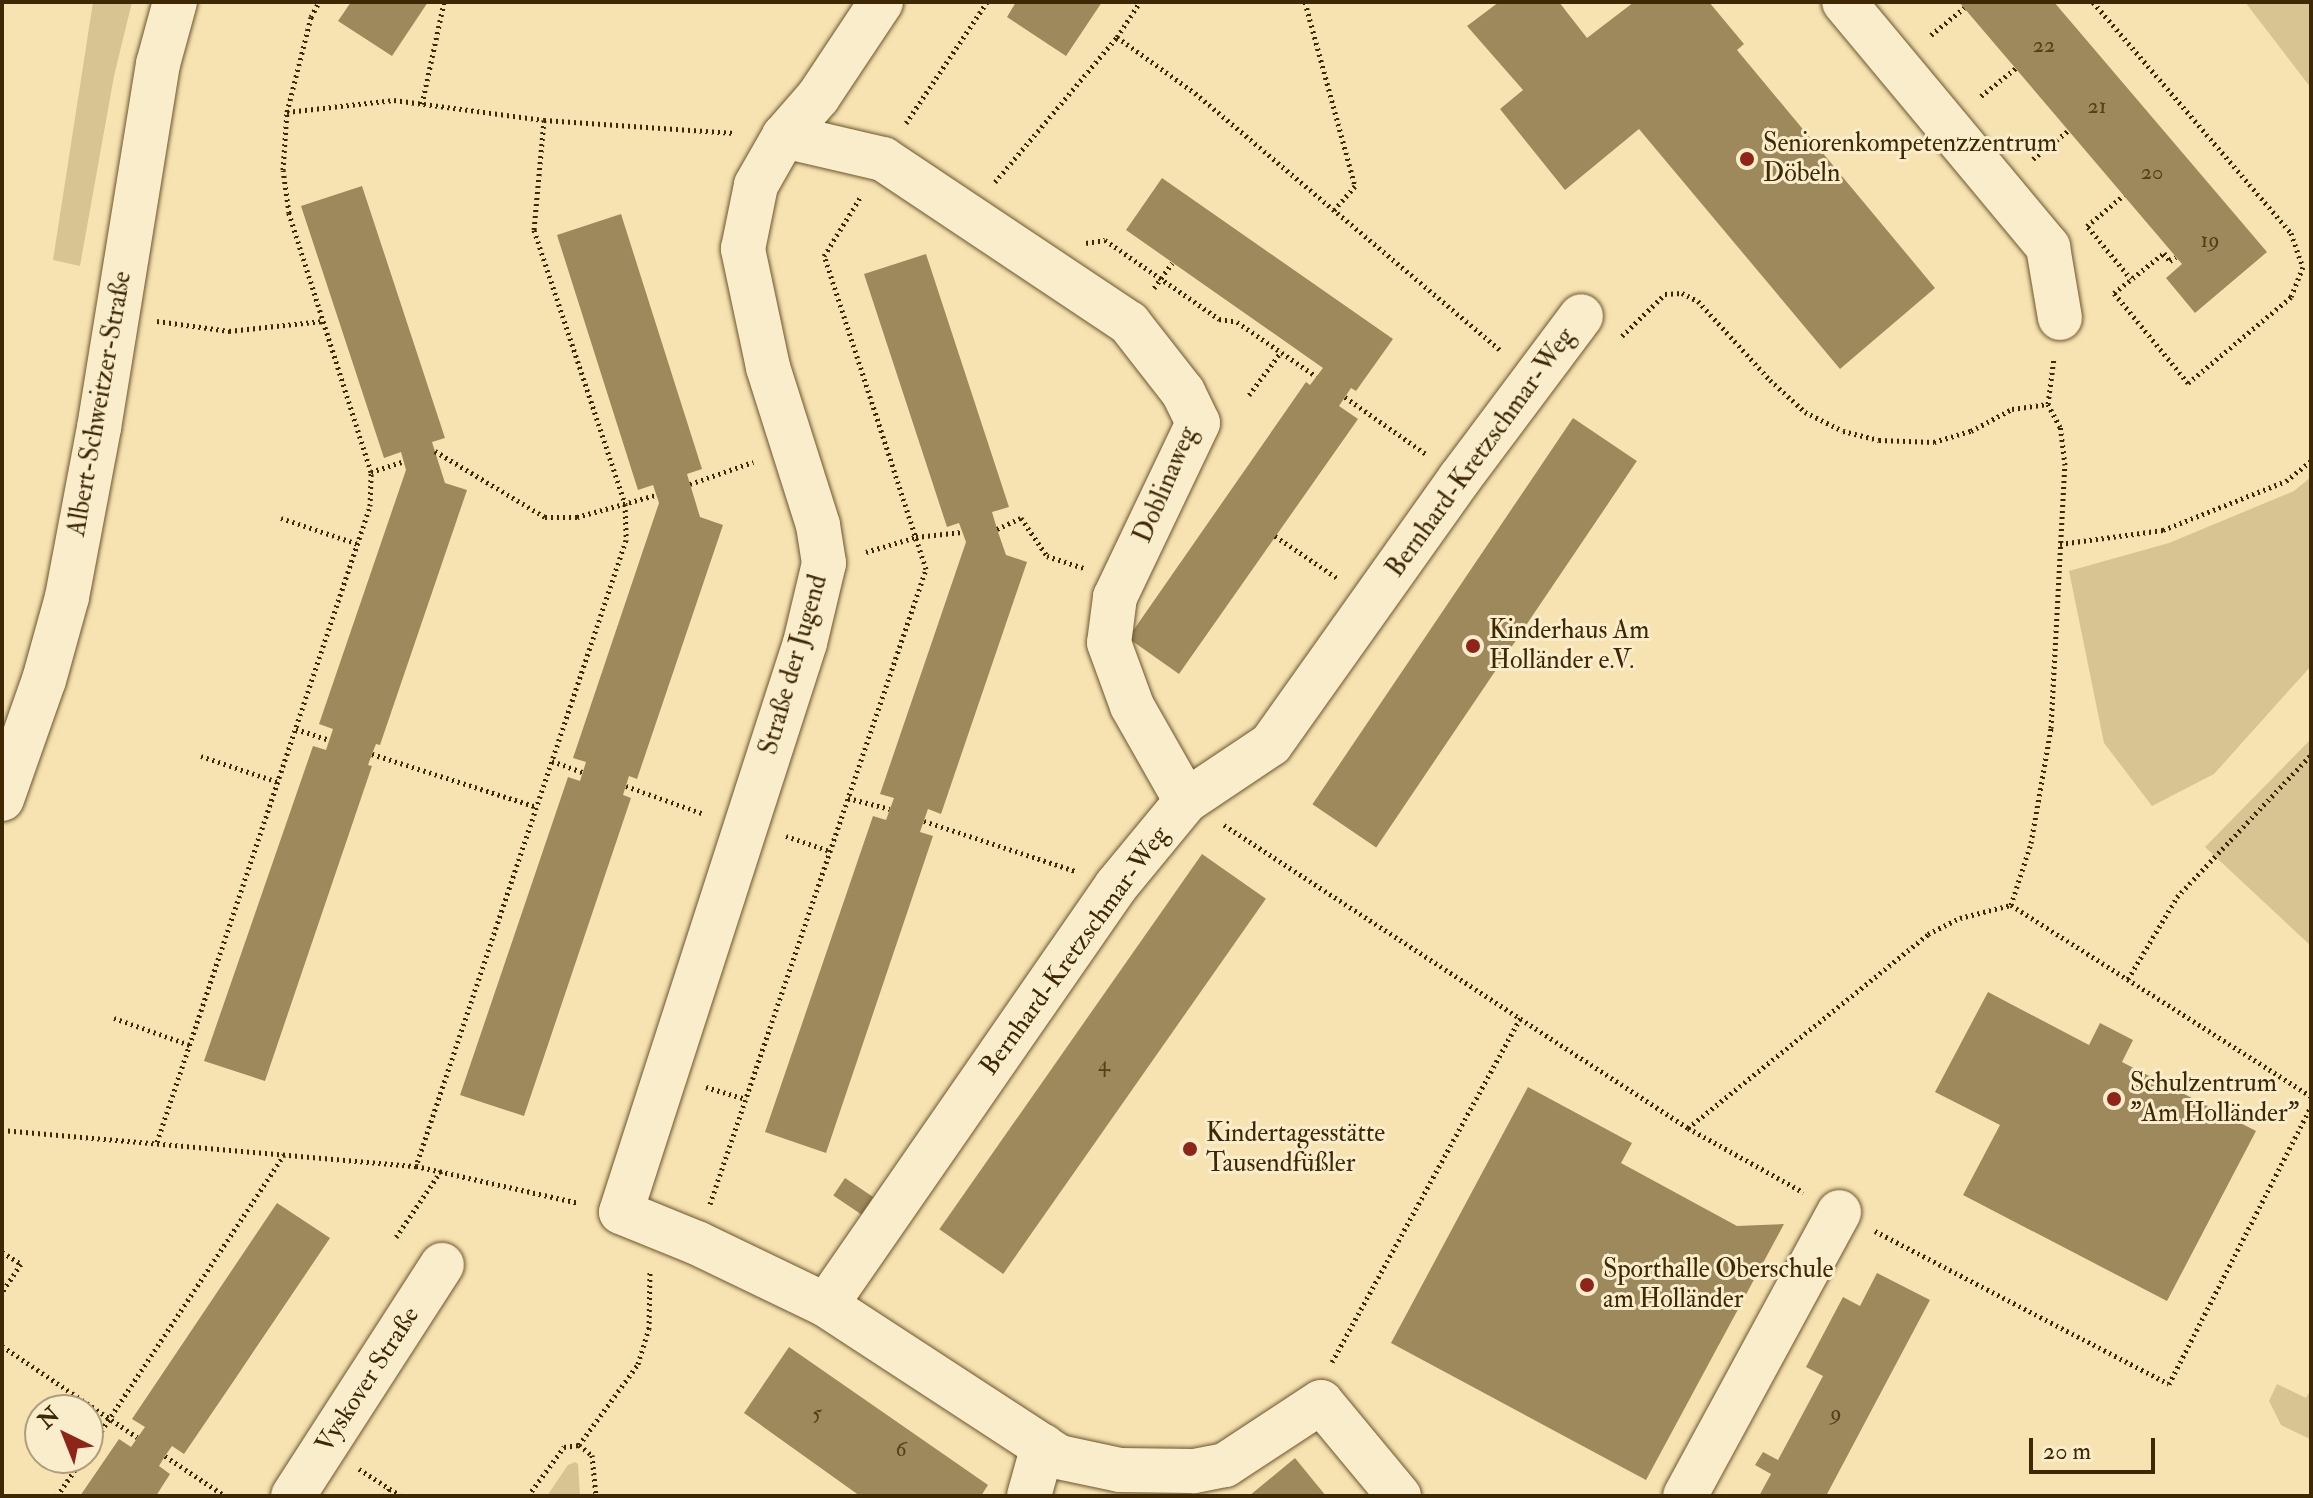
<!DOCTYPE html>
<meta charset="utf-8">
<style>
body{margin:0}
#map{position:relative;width:2313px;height:1498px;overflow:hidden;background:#f7e3b1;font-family:"IM FELL Double Pica",serif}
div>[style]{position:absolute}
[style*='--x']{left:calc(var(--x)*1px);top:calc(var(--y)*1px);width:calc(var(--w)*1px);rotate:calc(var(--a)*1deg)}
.green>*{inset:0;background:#d8c393}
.building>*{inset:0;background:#9e895d;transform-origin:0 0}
.path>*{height:5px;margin-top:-2.5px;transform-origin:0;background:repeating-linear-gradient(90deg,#3e2703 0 2px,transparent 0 6px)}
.roads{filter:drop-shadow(0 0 2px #6c562e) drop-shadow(0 0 2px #6c562e)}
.minor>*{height:44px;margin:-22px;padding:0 22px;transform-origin:22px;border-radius:22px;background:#faedcc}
.dots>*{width:22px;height:22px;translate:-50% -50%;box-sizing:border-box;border:4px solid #faedcc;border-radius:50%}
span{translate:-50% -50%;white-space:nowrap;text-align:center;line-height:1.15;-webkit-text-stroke:6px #faedcc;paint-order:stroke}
.number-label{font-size:22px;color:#56401a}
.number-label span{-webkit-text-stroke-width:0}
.poi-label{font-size:26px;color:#3e2703}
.left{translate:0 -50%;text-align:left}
.street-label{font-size:26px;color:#3e2703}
.frame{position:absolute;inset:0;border:4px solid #3e2703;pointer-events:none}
.north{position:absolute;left:24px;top:1394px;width:80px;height:80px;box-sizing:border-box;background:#faedcc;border:2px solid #af9e7c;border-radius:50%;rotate:317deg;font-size:22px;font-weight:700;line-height:32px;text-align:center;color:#3e2703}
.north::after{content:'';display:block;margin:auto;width:28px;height:36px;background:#8f2418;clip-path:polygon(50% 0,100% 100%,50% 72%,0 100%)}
.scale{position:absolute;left:2029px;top:1438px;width:126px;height:36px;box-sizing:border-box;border:4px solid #3e2703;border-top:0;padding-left:10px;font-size:24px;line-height:28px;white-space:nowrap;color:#3e2703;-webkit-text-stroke:6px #faedcc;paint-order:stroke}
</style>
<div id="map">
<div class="green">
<i style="clip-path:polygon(93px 2px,132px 2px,114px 76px,80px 266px,53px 260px)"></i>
<i style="clip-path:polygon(2245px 2px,2311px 2px,2311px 88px)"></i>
<i style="clip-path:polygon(2311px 477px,2311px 666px,2214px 774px,2152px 806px,2104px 743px,2069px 571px,2169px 543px,2294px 491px)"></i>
<i style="clip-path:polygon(2311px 739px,2311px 946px,2205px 847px)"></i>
<i style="clip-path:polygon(2277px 1384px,2306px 1398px,2311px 1389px,2310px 1439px,2281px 1425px,2269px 1401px)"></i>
<i style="clip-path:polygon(575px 1462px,578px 1464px,580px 1496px,547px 1496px,568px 1465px)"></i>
</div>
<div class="building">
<i style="clip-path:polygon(351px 2px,428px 2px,392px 56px,338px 21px)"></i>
<i style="clip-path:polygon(1016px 2px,1102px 2px,1066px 56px,1007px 17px)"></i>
<i style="clip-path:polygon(1499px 2px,1559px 2px,1587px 38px,1634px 2px,1709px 2px,1744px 44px,1737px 50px,1935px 288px,1840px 369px,1639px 129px,1565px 190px,1500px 109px,1523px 90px,1467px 26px)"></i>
<i style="clip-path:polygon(1959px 2px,2054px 2px,2267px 252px,2195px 313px,2166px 278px,2182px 264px)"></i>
<i style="clip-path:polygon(1162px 178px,1393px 339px,1356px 391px,1351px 388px,1339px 406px,1358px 419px,1179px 674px,1128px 638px,1306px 382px,1310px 385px,1323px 368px,1126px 230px)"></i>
<i style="clip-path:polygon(362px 186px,445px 438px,432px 442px,445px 483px,467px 490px,380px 745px,376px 744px,372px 754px,368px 765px,372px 766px,265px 1081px,204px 1061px,313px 746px,326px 750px,333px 729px,319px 724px,406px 470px,401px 452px,384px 458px,301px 206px)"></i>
<i style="clip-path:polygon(621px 214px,702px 469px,687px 474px,700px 517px,723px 525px,637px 779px,629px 776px,623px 795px,631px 798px,524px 1116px,460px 1095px,568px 777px,580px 781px,586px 762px,573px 758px,659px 503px,653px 485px,638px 490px,557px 235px)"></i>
<i style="clip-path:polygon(926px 254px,1009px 507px,992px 512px,997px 529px,1006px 555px,1027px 562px,941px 814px,928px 809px,920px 832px,933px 836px,826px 1153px,765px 1132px,873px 816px,886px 820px,894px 798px,880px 794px,966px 542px,959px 523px,947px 527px,864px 274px)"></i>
<i style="left:1573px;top:418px;width:77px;height:466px;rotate:34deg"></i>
<i style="left:1202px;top:854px;width:78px;height:458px;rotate:35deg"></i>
<i style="clip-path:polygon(1988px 992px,2089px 1045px,2100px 1023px,2133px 1040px,2122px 1062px,2256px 1131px,2167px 1301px,1963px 1195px,2000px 1125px,1935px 1092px)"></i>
<i style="clip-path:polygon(1528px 1087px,1632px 1143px,1621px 1163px,1737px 1226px,1784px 1224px,1646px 1480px,1391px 1343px)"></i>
<i style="left:845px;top:1178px;width:34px;height:21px;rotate:34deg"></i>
<i style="clip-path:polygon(277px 1203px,330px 1238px,233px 1382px,184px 1454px,172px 1446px,165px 1456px,159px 1466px,170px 1474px,156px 1496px,80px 1496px,119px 1439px,131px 1447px,145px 1427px,132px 1419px)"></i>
<i style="clip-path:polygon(1877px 1273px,1930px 1300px,1826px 1496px,1759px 1496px,1771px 1474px,1755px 1465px,1763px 1452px,1778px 1460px,1823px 1376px,1806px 1367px,1843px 1297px,1860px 1306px)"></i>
<i style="clip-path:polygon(789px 1347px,988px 1485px,981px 1496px,860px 1496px,744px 1413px)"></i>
<i style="clip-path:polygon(1295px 1458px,1326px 1496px,1249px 1496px)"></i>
</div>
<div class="path">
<i style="--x:1305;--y:2;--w:191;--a:74.8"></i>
<i style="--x:1355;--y:186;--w:32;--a:131"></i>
<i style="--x:2093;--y:2;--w:304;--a:49.4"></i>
<i style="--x:2291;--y:233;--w:36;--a:71"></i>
<i style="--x:2303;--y:267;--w:32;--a:112"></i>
<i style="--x:2291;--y:297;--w:134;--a:140.1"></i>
<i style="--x:2188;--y:383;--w:117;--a:-129.4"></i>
<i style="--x:2114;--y:293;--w:64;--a:-38.7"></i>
<i style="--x:2164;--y:253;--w:10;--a:53"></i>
<i style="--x:2170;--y:261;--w:7;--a:-34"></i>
<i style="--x:1931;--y:35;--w:43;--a:-39.3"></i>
<i style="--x:1117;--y:37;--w:96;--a:35.7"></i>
<i style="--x:1195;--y:93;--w:400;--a:40.1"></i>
<i style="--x:1981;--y:96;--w:45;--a:-38.7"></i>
<i style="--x:422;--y:104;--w:104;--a:-77.8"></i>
<i style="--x:287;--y:112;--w:108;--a:-6.4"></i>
<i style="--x:394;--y:100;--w:151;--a:7.6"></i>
<i style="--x:544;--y:120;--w:110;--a:95.2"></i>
<i style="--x:534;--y:230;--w:289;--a:71.6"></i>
<i style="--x:625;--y:504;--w:36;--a:88"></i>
<i style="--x:626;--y:540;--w:660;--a:108.54"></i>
<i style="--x:544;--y:120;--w:191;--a:3.9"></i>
<i style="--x:906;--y:123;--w:146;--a:-56.2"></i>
<i style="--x:2033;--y:159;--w:46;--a:-38.9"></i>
<i style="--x:995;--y:182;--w:189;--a:-49.9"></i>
<i style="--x:1117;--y:37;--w:42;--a:-56.7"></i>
<i style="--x:2087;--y:226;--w:48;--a:-40"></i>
<i style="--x:2088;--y:227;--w:67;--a:50.4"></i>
<i style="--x:1086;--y:243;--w:19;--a:-9"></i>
<i style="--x:1105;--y:240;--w:139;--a:34.7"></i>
<i style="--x:1219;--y:319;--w:18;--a:9"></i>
<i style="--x:1237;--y:322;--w:96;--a:34.4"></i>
<i style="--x:1154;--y:288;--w:31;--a:-54"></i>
<i style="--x:157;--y:321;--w:73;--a:7.9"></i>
<i style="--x:229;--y:331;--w:95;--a:-6.1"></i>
<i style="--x:1622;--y:336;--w:60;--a:-44.3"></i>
<i style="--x:1665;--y:294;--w:17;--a:-3"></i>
<i style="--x:1682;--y:293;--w:18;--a:27"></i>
<i style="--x:1698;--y:301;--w:107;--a:47.7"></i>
<i style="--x:1770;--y:380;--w:47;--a:42.4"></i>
<i style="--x:1805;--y:412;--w:42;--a:26.6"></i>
<i style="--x:1843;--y:431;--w:37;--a:14"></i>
<i style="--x:1879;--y:440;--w:55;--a:2.1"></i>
<i style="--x:1934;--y:442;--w:39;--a:-17"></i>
<i style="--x:1971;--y:431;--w:47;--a:-28.2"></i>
<i style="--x:2012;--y:409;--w:36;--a:-8"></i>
<i style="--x:1249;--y:395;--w:54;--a:-53.3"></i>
<i style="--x:1345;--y:397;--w:99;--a:35.1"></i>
<i style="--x:435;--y:451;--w:128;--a:31"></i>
<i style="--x:545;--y:517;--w:32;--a:0"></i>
<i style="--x:577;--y:517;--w:82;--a:-15.6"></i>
<i style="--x:371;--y:472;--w:35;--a:-18"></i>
<i style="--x:690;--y:484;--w:67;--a:-19.2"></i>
<i style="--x:281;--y:518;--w:81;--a:18.7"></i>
<i style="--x:997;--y:529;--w:26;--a:-25"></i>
<i style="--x:1021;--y:518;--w:46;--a:55.6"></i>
<i style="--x:1047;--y:556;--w:39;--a:18"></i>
<i style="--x:1275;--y:536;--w:75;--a:34.1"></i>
<i style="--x:2060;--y:544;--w:104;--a:-7.7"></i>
<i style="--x:2163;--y:530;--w:132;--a:-21.7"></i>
<i style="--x:2286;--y:481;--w:32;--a:-39"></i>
<i style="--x:866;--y:552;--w:52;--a:-16.7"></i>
<i style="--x:916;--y:537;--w:46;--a:-6.2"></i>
<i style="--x:296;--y:729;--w:35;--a:18"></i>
<i style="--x:372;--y:754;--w:173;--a:17.8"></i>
<i style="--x:201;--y:756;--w:81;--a:18.7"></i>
<i style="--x:552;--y:761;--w:33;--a:20"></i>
<i style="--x:626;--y:786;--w:83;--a:19.7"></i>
<i style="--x:848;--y:798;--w:43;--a:14.7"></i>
<i style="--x:924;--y:821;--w:159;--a:18.3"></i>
<i style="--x:1224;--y:825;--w:554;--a:33.15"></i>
<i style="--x:1688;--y:1128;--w:132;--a:29.1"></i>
<i style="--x:786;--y:836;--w:46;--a:18.8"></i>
<i style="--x:2011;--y:905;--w:65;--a:-72.1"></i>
<i style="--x:2031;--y:843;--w:117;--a:-80.1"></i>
<i style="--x:2051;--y:728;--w:263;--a:-87"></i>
<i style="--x:2065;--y:465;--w:38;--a:-97"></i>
<i style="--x:2060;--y:427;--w:26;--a:-118"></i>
<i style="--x:2048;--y:404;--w:46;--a:-82.6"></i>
<i style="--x:2128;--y:979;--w:96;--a:-59.1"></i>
<i style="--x:2177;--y:897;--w:195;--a:-46.7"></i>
<i style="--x:114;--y:1018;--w:81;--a:19.6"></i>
<i style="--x:706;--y:1087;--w:42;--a:16.7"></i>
<i style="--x:1688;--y:1128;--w:309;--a:-38.9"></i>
<i style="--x:1928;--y:934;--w:36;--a:-27"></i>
<i style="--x:1960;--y:918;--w:53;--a:-14.3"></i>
<i style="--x:2011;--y:905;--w:356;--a:32.5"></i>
<i style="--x:2;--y:1130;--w:416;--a:5"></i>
<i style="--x:416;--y:1166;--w:167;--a:12.8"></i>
<i style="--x:157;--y:1142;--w:671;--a:-71.48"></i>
<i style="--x:370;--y:506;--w:34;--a:-88"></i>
<i style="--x:371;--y:472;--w:272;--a:-107.6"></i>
<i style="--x:289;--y:213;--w:43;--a:-97.9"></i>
<i style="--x:283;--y:170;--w:58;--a:-86.1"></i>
<i style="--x:287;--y:112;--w:98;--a:-75.8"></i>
<i style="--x:311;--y:17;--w:17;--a:-62"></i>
<i style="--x:710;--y:1204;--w:671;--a:-71.21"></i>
<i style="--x:926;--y:569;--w:329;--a:-108"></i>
<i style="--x:824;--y:256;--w:70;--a:-58.3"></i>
<i style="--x:1875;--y:1231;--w:331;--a:27.5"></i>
<i style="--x:2169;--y:1384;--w:312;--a:-62.9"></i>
<i style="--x:396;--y:1237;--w:80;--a:-55.7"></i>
<i style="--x:2;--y:1252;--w:22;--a:32"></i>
<i style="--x:21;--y:1264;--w:34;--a:124"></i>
<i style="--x:2;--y:1346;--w:163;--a:34"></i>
<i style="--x:1332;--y:1362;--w:393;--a:-61.3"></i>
<i style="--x:579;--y:1445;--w:100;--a:-53.9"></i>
<i style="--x:638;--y:1364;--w:37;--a:-73"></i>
<i style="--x:649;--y:1329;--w:57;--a:-89"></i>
<i style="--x:88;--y:1451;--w:355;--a:-56.5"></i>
<i style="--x:165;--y:1456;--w:72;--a:33.7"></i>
<i style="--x:359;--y:1469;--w:50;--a:32.7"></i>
<i style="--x:57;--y:1496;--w:46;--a:-55.6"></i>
<i style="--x:385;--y:1496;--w:9;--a:-58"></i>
<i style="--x:528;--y:1496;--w:61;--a:-53.7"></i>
<i style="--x:564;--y:1447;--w:15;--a:-8"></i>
<i style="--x:579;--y:1445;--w:16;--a:38"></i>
<i style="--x:592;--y:1455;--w:41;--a:84.4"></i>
</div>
<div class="roads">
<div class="minor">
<i style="--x:1844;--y:2;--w:319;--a:50.2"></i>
<i style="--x:2048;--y:247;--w:72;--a:80.4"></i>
<i style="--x:784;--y:136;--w:102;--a:13.1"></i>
<i style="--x:883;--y:159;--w:296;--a:33.7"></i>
<i style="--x:1129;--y:323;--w:88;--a:52"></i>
<i style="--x:1183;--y:392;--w:34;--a:64"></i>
<i style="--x:1198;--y:423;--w:193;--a:115.5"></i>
<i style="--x:1115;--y:597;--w:46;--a:97.4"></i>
<i style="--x:1109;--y:643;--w:67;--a:69.9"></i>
<i style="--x:1132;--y:706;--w:109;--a:60.4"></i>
<i style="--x:2;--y:799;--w:126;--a:-70.6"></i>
<i style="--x:44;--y:680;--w:86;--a:-74.5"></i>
<i style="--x:67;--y:597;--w:172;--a:-79.3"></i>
<i style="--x:99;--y:428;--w:369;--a:-80.8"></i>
<i style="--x:158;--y:64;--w:64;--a:-74.7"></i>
<i style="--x:826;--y:1305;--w:143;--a:-154.3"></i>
<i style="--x:697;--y:1243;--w:82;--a:-157.8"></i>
<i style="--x:621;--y:1212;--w:598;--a:-72.08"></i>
<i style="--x:805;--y:643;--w:82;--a:-76.6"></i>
<i style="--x:824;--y:563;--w:38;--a:-99"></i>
<i style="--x:818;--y:525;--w:166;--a:-107.6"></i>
<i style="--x:768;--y:367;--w:121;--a:-102"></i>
<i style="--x:743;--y:249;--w:65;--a:-78.5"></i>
<i style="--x:756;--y:185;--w:56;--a:-60.3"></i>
<i style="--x:784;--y:136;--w:52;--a:-48.9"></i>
<i style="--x:818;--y:97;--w:114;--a:-56.4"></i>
<i style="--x:293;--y:1496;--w:275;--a:-57.2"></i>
<i style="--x:1029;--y:1496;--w:52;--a:-74.4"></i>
<i style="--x:1399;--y:1496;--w:122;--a:-129.7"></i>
<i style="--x:1321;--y:1402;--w:115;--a:146.7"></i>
<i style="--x:1225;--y:1465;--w:33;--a:169"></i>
<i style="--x:1193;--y:1471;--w:73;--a:-179.2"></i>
<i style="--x:1120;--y:1470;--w:62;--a:-168"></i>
<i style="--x:1059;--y:1457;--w:278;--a:-146.9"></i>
<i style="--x:826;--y:1305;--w:510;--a:-55.31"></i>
<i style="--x:1116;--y:886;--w:110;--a:-50.5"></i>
<i style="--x:1186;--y:801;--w:102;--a:-33.8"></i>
<i style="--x:1271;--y:744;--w:326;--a:-54.6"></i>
<i style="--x:1460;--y:478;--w:202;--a:-53.2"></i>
<i style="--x:1685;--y:1496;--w:323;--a:-61.5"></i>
</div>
</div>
<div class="dots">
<i style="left:1747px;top:159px;background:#8f2418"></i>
<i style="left:1473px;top:646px;background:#8f2418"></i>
<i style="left:2114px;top:1099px;background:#8f2418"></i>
<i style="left:1190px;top:1149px;background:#8f2418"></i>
<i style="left:1587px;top:1285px;background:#8f2418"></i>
</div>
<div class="number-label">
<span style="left:2044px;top:46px">22</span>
<span style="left:2097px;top:107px">21</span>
<span style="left:2152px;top:173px">20</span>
<span style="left:2210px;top:241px">19</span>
<span style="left:1104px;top:1065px">4</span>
<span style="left:817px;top:1414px">5</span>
<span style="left:1836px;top:1414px">9</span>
<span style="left:901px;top:1450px">6</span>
</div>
<div class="poi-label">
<span class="left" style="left:1763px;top:159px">Seniorenkompetenzzentrum<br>Döbeln</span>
<span class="left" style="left:1489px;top:646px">Kinderhaus Am<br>Holländer e.V.</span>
<span class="left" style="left:2130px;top:1099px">Schulzentrum<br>"Am Holländer"</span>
<span class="left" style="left:1206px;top:1149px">Kindertagesstätte<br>Tausendfüßler</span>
<span class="left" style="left:1603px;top:1285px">Sporthalle Oberschule<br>am Holländer</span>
</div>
<div class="street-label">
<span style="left:100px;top:404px;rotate:-80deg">Albert-Schweitzer-Straße</span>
<span style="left:1481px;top:453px;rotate:-54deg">Bernhard-Kretzschmar-Weg</span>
<span style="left:1166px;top:485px;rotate:-67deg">Doblinaweg</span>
<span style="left:794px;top:665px;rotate:-74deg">Straße der Jugend</span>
<span style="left:1075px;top:951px;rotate:-54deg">Bernhard-Kretzschmar-Weg</span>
<span style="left:368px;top:1380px;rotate:-57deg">Vyskover Straße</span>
</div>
<div class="frame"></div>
<div class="north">N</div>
<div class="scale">20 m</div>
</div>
